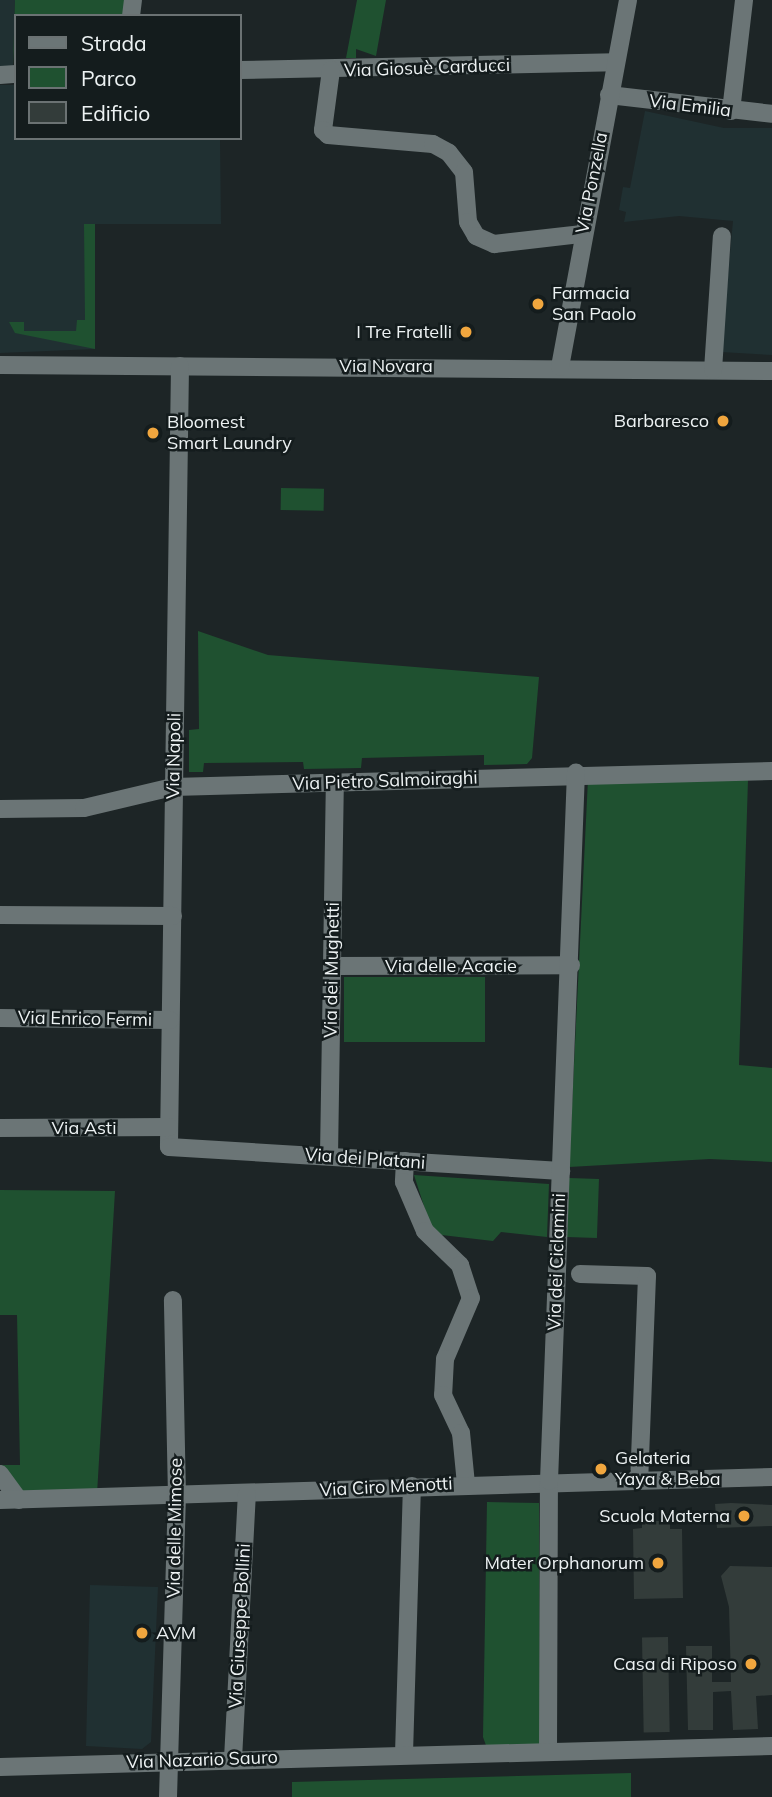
<!DOCTYPE html>
<meta charset="utf-8">
<style>
body{margin:0}
#map{position:relative;width:772px;height:1797px;overflow:hidden;background:#1d2526;font-family:Mulish,sans-serif}
div>[style]{position:absolute}
[style*='--x']{left:calc(var(--x)*1px);top:calc(var(--y)*1px);width:calc(var(--w)*1px);rotate:calc(var(--a)*1deg)}
.built>*{inset:0;background:#203032}
.green>*{inset:0;background:#1f5130;transform-origin:0 0}
.building>*{inset:0;background:#333c3a;transform-origin:0 0}
.minor>*{height:18px;margin:-9px;padding:0 9px;transform-origin:9px;border-radius:9px;background:#6b7576}
.dots>*{width:19px;height:19px;translate:-50% -50%;box-sizing:border-box;border:4px solid #141c1d;border-radius:50%}
span{translate:-50% -50%;white-space:nowrap;text-align:center;line-height:1.15;-webkit-text-stroke:5px #141c1d;paint-order:stroke}
.street-label{font-size:18px;color:#edf2f3}
.poi-label{font-size:18px;color:#edf2f3}
.left{translate:0 -50%;text-align:left}
.right{translate:-100% -50%;text-align:right}
.legend{position:absolute;left:14px;top:14px;width:228px;height:126px;box-sizing:border-box;background:#141c1d;border:2px solid #6b7273;margin:0;padding:9px 12px;list-style:none;font-size:21px;color:#edf2f3}
.legend li{display:flex;align-items:center;gap:14px;height:35px}
.legend b{width:35px;border:2px solid #6b7273}
</style>
<div id="map">
<div class="built">
<i style="clip-path:polygon(0 0,15px 0,13px 66px,0 67px)"></i>
<i style="clip-path:polygon(0 85px,16px 85px,16px 138px,220px 138px,221px 224px,95px 224px,95px 349px,0 353px)"></i>
<i style="clip-path:polygon(645px 111px,724px 128px,772px 128px,772px 355px,721px 352px,733px 221px,679px 216px,624px 222px,626px 212px,619px 210px,623px 187px,630px 188px)"></i>
<i style="clip-path:polygon(90px 1585px,158px 1587px,151px 1742px,142px 1749px,86px 1746px)"></i>
</div>
<div class="green">
<i style="clip-path:polygon(15px 0,126px 0,124px 16px,16px 16px,13px 66px)"></i>
<i style="clip-path:polygon(357px 0,386px 0,376px 56px,356px 49px,356px 58px,346px 58px)"></i>
<i style="clip-path:polygon(84px 224px,95px 224px,95px 349px,15px 333px,9px 322px,24px 322px,24px 331px,76px 331px,77px 320px,85px 320px)"></i>
<i style="left:281px;top:488px;width:43px;height:22px;rotate:1deg"></i>
<i style="clip-path:polygon(198px 631px,268px 655px,539px 677px,532px 758px,527px 764px,484px 765px,484px 755px,362px 758px,361px 768px,304px 769px,303px 762px,204px 763px,203px 772px,189px 772px,189px 730px,199px 729px)"></i>
<i style="clip-path:polygon(588px 779px,748px 780px,739px 1065px,772px 1068px,772px 1162px,710px 1159px,569px 1167px)"></i>
<i style="left:344px;top:977px;width:141px;height:65px"></i>
<i style="clip-path:polygon(414px 1175px,549px 1184px,547px 1237px,501px 1232px,493px 1241px,433px 1234px)"></i>
<i style="left:569px;top:1178px;width:30px;height:59px;rotate:2deg"></i>
<i style="clip-path:polygon(0 1190px,115px 1191px,97px 1494px,28px 1497px,0 1473px,0 1465px,20px 1465px,17px 1315px,0 1315px)"></i>
<i style="clip-path:polygon(487px 1502px,539px 1503px,540px 1750px,488px 1751px,483px 1737px)"></i>
<i style="clip-path:polygon(631px 1773px,631px 1797px,292px 1797px,292px 1782px)"></i>
</div>
<div class="building">
<i style="clip-path:polygon(731px 1503px,772px 1505px,772px 1526px,717px 1528px,715px 1504px)"></i>
<i style="clip-path:polygon(642px 1521px,670px 1521px,670px 1529px,682px 1529px,683px 1598px,634px 1599px,633px 1529px,642px 1528px)"></i>
<i style="clip-path:polygon(730px 1566px,772px 1567px,772px 1695px,756px 1696px,758px 1729px,733px 1730px,731px 1691px,713px 1692px,713px 1730px,688px 1730px,686px 1646px,712px 1646px,712px 1682px,731px 1682px,729px 1607px,721px 1576px)"></i>
<i style="left:668px;top:1637px;width:95px;height:26px;rotate:89deg"></i>
</div>
<div class="minor">
<i style="--x:131;--y:16;--w:16;--a:-83"></i>
<i style="--x:240;--y:70;--w:374;--a:-1.2"></i>
<i style="--x:331;--y:70;--w:61;--a:97.6"></i>
<i style="--x:323;--y:130;--w:7;--a:45"></i>
<i style="--x:328;--y:135;--w:105;--a:4.9"></i>
<i style="--x:433;--y:144;--w:18;--a:29"></i>
<i style="--x:449;--y:153;--w:24;--a:52"></i>
<i style="--x:464;--y:172;--w:50;--a:85.4"></i>
<i style="--x:468;--y:222;--w:16;--a:60"></i>
<i style="--x:476;--y:236;--w:20;--a:24"></i>
<i style="--x:494;--y:244;--w:89;--a:-6.5"></i>
<i style="--x:0;--y:75;--w:16;--a:-4"></i>
<i style="--x:609;--y:95;--w:164;--a:6.6"></i>
<i style="--x:731;--y:111;--w:112;--a:-83.3"></i>
<i style="--x:0;--y:365;--w:772;--a:0.45"></i>
<i style="--x:180;--y:366;--w:781;--a:90.81"></i>
<i style="--x:169;--y:1147;--w:393;--a:3.5"></i>
<i style="--x:560;--y:367;--w:373;--a:-79.5"></i>
<i style="--x:713;--y:370;--w:134;--a:-86.2"></i>
<i style="--x:0;--y:809;--w:84;--a:-0.7"></i>
<i style="--x:84;--y:808;--w:91;--a:-13.3"></i>
<i style="--x:173;--y:787;--w:599;--a:-1.53"></i>
<i style="--x:0;--y:915;--w:173;--a:0.3"></i>
<i style="--x:332;--y:966;--w:239;--a:-0.2"></i>
<i style="--x:0;--y:1018;--w:170;--a:0.7"></i>
<i style="--x:0;--y:1128;--w:169;--a:-0.3"></i>
<i style="--x:329;--y:1156;--w:372;--a:-89.1"></i>
<i style="--x:405;--y:1161;--w:21;--a:93"></i>
<i style="--x:404;--y:1182;--w:53;--a:66.8"></i>
<i style="--x:425;--y:1231;--w:49;--a:44.2"></i>
<i style="--x:460;--y:1265;--w:35;--a:72"></i>
<i style="--x:471;--y:1298;--w:66;--a:113.1"></i>
<i style="--x:445;--y:1359;--w:36;--a:93"></i>
<i style="--x:443;--y:1395;--w:42;--a:64.7"></i>
<i style="--x:461;--y:1433;--w:51;--a:84.4"></i>
<i style="--x:580;--y:1274;--w:67;--a:1.7"></i>
<i style="--x:647;--y:1276;--w:204;--a:92.2"></i>
<i style="--x:0;--y:1474;--w:32;--a:54"></i>
<i style="--x:0;--y:1500;--w:772;--a:-1.71"></i>
<i style="--x:548;--y:1752;--w:271;--a:-89.8"></i>
<i style="--x:549;--y:1481;--w:709;--a:-87.82"></i>
<i style="--x:404;--y:1754;--w:268;--a:-88.3"></i>
<i style="--x:233;--y:1759;--w:265;--a:-87"></i>
<i style="--x:0;--y:1767;--w:772;--a:-1.56"></i>
<i style="--x:168;--y:1797;--w:301;--a:-88.3"></i>
<i style="--x:177;--y:1496;--w:196;--a:-91.2"></i>
</div>
<div class="dots">
<i style="left:538px;top:304px;background:#f0a63e"></i>
<i style="left:466px;top:332px;background:#f0a63e"></i>
<i style="left:723px;top:421px;background:#f0a63e"></i>
<i style="left:153px;top:433px;background:#f0a63e"></i>
<i style="left:601px;top:1469px;background:#f0a63e"></i>
<i style="left:744px;top:1516px;background:#f0a63e"></i>
<i style="left:658px;top:1563px;background:#f0a63e"></i>
<i style="left:142px;top:1633px;background:#f0a63e"></i>
<i style="left:751px;top:1664px;background:#f0a63e"></i>
</div>
<div class="street-label">
<span style="left:427px;top:68px;rotate:-2deg">Via Giosuè Carducci</span>
<span style="left:690px;top:106px;rotate:7deg">Via Emilia</span>
<span style="left:592px;top:183px;rotate:-79deg">Via Ponzella</span>
<span style="left:386px;top:366px">Via Novara</span>
<span style="left:174px;top:756px;rotate:-89deg">Via Napoli</span>
<span style="left:385px;top:781px;rotate:-2deg">Via Pietro Salmoiraghi</span>
<span style="left:451px;top:966px">Via delle Acacie</span>
<span style="left:332px;top:970px;rotate:-89deg">Via dei Mughetti</span>
<span style="left:85px;top:1019px;rotate:1deg">Via Enrico Fermi</span>
<span style="left:84px;top:1128px">Via Asti</span>
<span style="left:365px;top:1159px;rotate:4deg">Via dei Platani</span>
<span style="left:557px;top:1262px;rotate:-88deg">Via dei Ciclamini</span>
<span style="left:386px;top:1487px;rotate:-3deg">Via Ciro Menotti</span>
<span style="left:175px;top:1528px;rotate:-89deg">Via delle Mimose</span>
<span style="left:240px;top:1626px;rotate:-87deg">Via Giuseppe Bollini</span>
<span style="left:202px;top:1760px;rotate:-2deg">Via Nazario Sauro</span>
</div>
<div class="poi-label">
<span class="left" style="left:552px;top:304px">Farmacia<br>San Paolo</span>
<span class="right" style="left:452px;top:332px">I Tre Fratelli</span>
<span class="right" style="left:709px;top:421px">Barbaresco</span>
<span class="left" style="left:167px;top:433px">Bloomest<br>Smart Laundry</span>
<span class="left" style="left:615px;top:1469px">Gelateria<br>Yaya &amp; Beba</span>
<span class="right" style="left:730px;top:1516px">Scuola Materna</span>
<span class="right" style="left:644px;top:1563px">Mater Orphanorum</span>
<span class="left" style="left:156px;top:1633px">AVM</span>
<span class="right" style="left:737px;top:1664px">Casa di Riposo</span>
</div>
<ul class="legend">
<li><b style="height:9px;background:#6b7576"></b>Strada</li>
<li><b style="height:19px;background:#1f5130"></b>Parco</li>
<li><b style="height:19px;background:#333c3a"></b>Edificio</li>
</ul>
</div>
